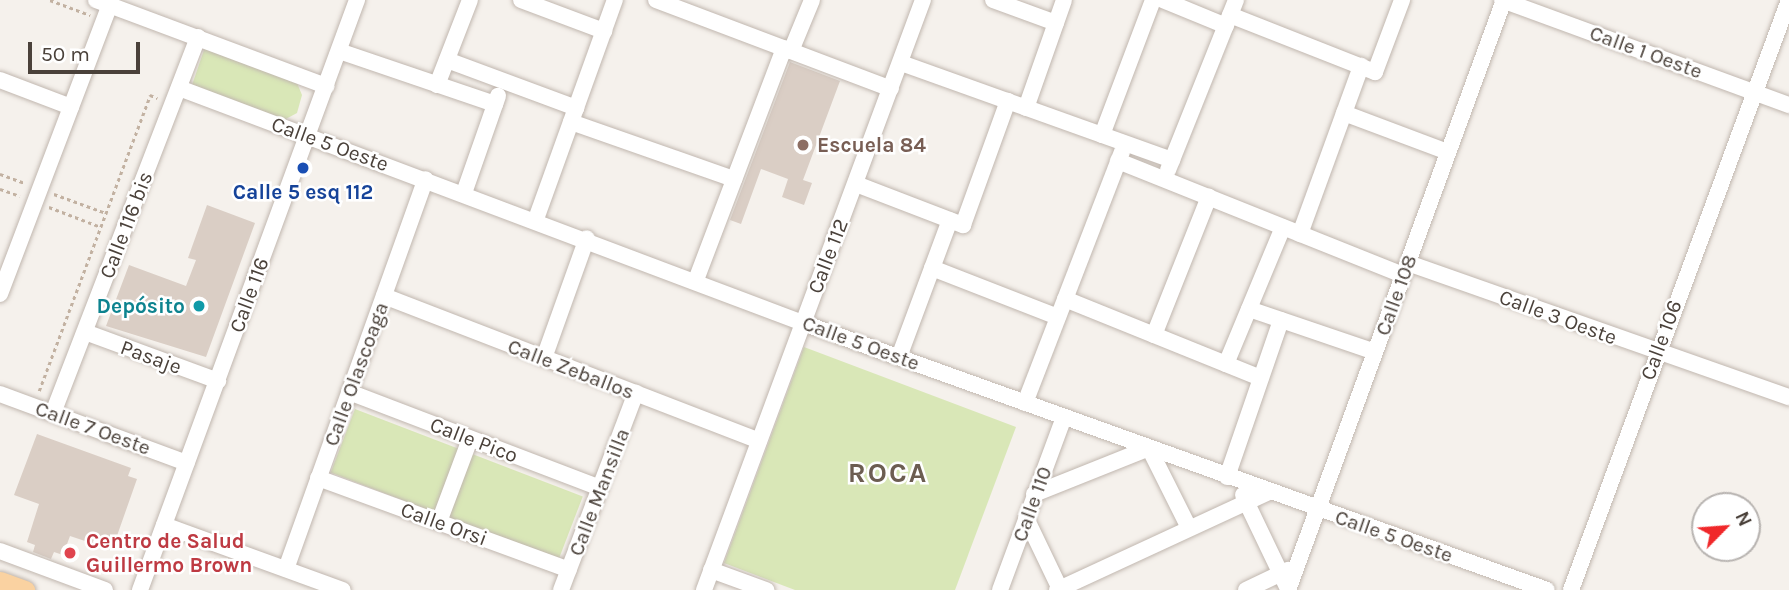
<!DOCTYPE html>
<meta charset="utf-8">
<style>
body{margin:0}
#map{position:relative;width:1789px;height:590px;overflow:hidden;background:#f5f1ec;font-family:Karla,sans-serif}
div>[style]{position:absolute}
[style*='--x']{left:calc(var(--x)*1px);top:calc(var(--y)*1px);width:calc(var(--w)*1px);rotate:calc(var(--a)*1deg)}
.green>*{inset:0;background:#d9e7b7;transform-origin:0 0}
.building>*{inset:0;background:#dacec5}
.path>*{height:2.5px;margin-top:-1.25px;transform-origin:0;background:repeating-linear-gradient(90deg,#c2b1a1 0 3.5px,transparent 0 7px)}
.roads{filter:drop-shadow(0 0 2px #c1b7af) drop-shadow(0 0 2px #c1b7af)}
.minor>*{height:16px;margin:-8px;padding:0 8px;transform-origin:8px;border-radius:8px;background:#fff}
.major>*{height:19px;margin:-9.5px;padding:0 9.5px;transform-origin:9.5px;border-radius:9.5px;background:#fad2a1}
.dots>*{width:19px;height:19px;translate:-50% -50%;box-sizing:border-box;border:4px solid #fff;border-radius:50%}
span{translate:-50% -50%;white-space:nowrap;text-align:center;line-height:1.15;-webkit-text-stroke:5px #fff;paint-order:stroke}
.street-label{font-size:21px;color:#4a413a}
.education-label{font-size:21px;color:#785e54;font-weight:700}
.left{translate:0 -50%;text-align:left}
.transit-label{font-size:21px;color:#164399;font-weight:700}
.culture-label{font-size:21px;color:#0d838f;font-weight:700}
.right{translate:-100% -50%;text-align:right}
.health-label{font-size:21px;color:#be3a42;font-weight:700}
.district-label{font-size:28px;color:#6c5d51;font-weight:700;letter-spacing:2px}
.north{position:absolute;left:1691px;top:492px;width:70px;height:70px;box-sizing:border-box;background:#fff;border:2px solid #b7b3b0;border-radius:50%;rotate:65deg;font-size:19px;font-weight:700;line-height:28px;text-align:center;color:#4a413a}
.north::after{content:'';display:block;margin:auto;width:24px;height:32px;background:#f0282a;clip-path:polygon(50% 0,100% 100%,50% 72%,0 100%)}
.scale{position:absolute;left:28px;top:42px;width:112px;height:32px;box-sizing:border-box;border:4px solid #4a413a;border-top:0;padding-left:9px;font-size:21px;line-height:24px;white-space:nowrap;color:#4a413a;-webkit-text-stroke:5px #fff;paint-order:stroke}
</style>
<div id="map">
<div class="green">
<i style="clip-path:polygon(205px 47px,297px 83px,302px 95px,297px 113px,284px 120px,192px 85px)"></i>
<i style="clip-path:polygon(804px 347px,1016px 427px,955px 590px,795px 590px,724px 563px)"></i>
<i style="left:355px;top:409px;width:244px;height:68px;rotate:21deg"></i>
</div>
<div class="building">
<i style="clip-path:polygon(790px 62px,840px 81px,803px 180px,812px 183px,804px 205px,782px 197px,788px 179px,761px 169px,741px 224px,730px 220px)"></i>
<i style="clip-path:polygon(207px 205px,255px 223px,206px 357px,106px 326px,129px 265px,186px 286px,196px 260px,188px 258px)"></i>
<i style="clip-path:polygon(37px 434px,131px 468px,128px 476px,137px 479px,112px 550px,70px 536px,63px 555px,54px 552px,51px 559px,33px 552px,35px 545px,27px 542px,39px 504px,14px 495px)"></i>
</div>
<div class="path">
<i style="--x:50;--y:0;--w:43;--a:20.6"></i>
<i style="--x:0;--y:174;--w:27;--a:20"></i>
<i style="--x:0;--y:189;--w:21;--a:19"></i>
<i style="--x:54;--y:194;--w:55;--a:20.1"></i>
<i style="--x:49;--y:207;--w:56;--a:21"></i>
<i style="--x:39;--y:391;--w:316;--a:-69.4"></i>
<i style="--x:150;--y:95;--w:8;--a:23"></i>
</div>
<div class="roads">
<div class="minor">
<i style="--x:96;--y:0;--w:246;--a:20.5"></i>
<i style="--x:521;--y:0;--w:89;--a:20.5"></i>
<i style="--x:656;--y:0;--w:251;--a:20.7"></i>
<i style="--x:993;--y:0;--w:67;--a:20.1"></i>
<i style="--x:1163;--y:0;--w:68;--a:22.4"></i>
<i style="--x:1502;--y:0;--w:306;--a:20.1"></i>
<i style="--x:1230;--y:15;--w:156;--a:21.5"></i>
<i style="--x:1375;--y:72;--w:77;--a:-69.4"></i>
<i style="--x:339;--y:51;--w:165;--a:18.8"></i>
<i style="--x:791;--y:51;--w:55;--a:-67.6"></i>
<i style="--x:447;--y:60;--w:138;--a:20.4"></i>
<i style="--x:901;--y:63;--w:288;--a:19.7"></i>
<i style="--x:0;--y:80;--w:76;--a:20.8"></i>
<i style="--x:437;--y:85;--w:91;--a:-68.8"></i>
<i style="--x:179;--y:88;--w:667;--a:20.64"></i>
<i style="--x:803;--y:323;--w:790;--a:19.74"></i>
<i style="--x:1026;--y:108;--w:114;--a:-70.6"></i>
<i style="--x:1344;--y:113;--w:111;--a:20.6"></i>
<i style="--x:571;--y:122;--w:173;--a:19.3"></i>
<i style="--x:1102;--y:135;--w:144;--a:-69.3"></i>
<i style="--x:1118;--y:161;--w:307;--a:21.8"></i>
<i style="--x:1168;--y:170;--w:183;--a:-68.2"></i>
<i style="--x:856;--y:184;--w:115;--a:21"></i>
<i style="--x:963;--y:225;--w:132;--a:-70.1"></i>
<i style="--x:464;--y:193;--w:103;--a:-70.7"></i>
<i style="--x:536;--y:219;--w:233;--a:-70.2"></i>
<i style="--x:1300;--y:234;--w:179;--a:-70"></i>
<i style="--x:1408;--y:263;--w:404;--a:19.4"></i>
<i style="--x:932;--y:268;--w:135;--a:21.3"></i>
<i style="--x:696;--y:280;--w:248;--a:-69.2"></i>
<i style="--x:0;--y:294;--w:309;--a:-69.2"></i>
<i style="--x:384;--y:296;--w:402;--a:21.1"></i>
<i style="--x:1065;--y:299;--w:211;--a:22"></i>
<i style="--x:1249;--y:309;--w:133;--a:18.8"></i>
<i style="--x:85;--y:332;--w:142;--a:20.2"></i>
<i style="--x:1154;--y:335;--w:149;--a:-68.3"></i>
<i style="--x:899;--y:357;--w:146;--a:-69.6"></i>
<i style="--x:544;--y:358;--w:127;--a:-70.3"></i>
<i style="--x:1226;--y:364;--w:148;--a:-67.4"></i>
<i style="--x:349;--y:392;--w:269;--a:20.9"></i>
<i style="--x:0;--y:394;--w:199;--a:20.3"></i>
<i style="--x:1025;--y:403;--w:269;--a:-68.9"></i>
<i style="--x:53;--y:413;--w:403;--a:-68.9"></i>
<i style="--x:1227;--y:477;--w:166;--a:-71"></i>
<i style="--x:318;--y:478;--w:267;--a:20.1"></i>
<i style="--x:1034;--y:494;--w:124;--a:-21.8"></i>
<i style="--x:1149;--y:448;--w:89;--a:63.4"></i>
<i style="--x:1243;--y:495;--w:104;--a:64.4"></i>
<i style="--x:1026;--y:518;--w:79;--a:64.4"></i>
<i style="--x:439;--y:522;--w:89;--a:-69.5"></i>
<i style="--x:164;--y:525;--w:190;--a:20"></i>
<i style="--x:0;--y:551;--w:112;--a:20.4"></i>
<i style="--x:286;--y:569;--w:414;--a:-70.3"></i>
<i style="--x:711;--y:570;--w:59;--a:20"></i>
<i style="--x:140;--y:590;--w:629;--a:-69.81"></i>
<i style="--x:561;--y:590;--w:211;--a:-69.2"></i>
<i style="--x:704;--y:590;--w:629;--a:-69.64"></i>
<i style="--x:1000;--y:590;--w:184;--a:-69.7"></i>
<i style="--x:1057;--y:590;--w:234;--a:-24.8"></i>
<i style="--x:1246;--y:590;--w:47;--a:-25.5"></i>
<i style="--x:1288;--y:590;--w:628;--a:-69.89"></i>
<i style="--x:1571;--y:590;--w:629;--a:-69.72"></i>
</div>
<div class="major">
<i style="--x:0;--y:581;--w:27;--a:20"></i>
</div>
</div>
<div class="dots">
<i style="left:803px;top:145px;background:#8d6e63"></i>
<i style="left:303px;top:168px;background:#1a4fb4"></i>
<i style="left:199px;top:306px;background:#0f9aa8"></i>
<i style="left:70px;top:553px;background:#e0444e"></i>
</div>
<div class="street-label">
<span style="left:1646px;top:52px;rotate:20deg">Calle 1 Oeste</span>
<span style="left:330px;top:144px;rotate:20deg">Calle 5 Oeste</span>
<span style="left:126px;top:225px;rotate:-69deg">Calle 116 bis</span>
<span style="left:828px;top:256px;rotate:-69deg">Calle 112</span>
<span style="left:249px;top:295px;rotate:-70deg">Calle 116</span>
<span style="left:1396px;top:295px;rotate:-70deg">Calle 108</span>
<span style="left:1558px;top:317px;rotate:20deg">Calle 3 Oeste</span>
<span style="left:1661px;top:340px;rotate:-70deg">Calle 106</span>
<span style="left:861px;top:343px;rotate:20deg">Calle 5 Oeste</span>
<span style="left:151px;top:357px;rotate:20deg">Pasaje</span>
<span style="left:571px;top:369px;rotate:21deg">Calle Zeballos</span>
<span style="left:356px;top:374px;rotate:-70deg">Calle Olascoaga</span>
<span style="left:93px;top:428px;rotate:20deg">Calle 7 Oeste</span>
<span style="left:474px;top:440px;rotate:21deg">Calle Pico</span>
<span style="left:599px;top:492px;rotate:-69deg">Calle Mansilla</span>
<span style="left:1032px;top:504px;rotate:-70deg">Calle 110</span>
<span style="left:444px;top:524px;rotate:20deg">Calle Orsi</span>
<span style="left:1394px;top:536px;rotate:19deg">Calle 5 Oeste</span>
</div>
<div class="education-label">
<span class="left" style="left:817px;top:145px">Escuela 84</span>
</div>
<div class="transit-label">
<span style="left:303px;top:192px">Calle 5 esq 112</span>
</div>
<div class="culture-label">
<span class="right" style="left:185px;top:306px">Depósito</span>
</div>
<div class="health-label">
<span class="left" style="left:86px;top:553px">Centro de Salud<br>Guillermo Brown</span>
</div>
<div class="district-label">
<span style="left:888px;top:473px">ROCA</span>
</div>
<div class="north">N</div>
<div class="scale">50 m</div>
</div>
